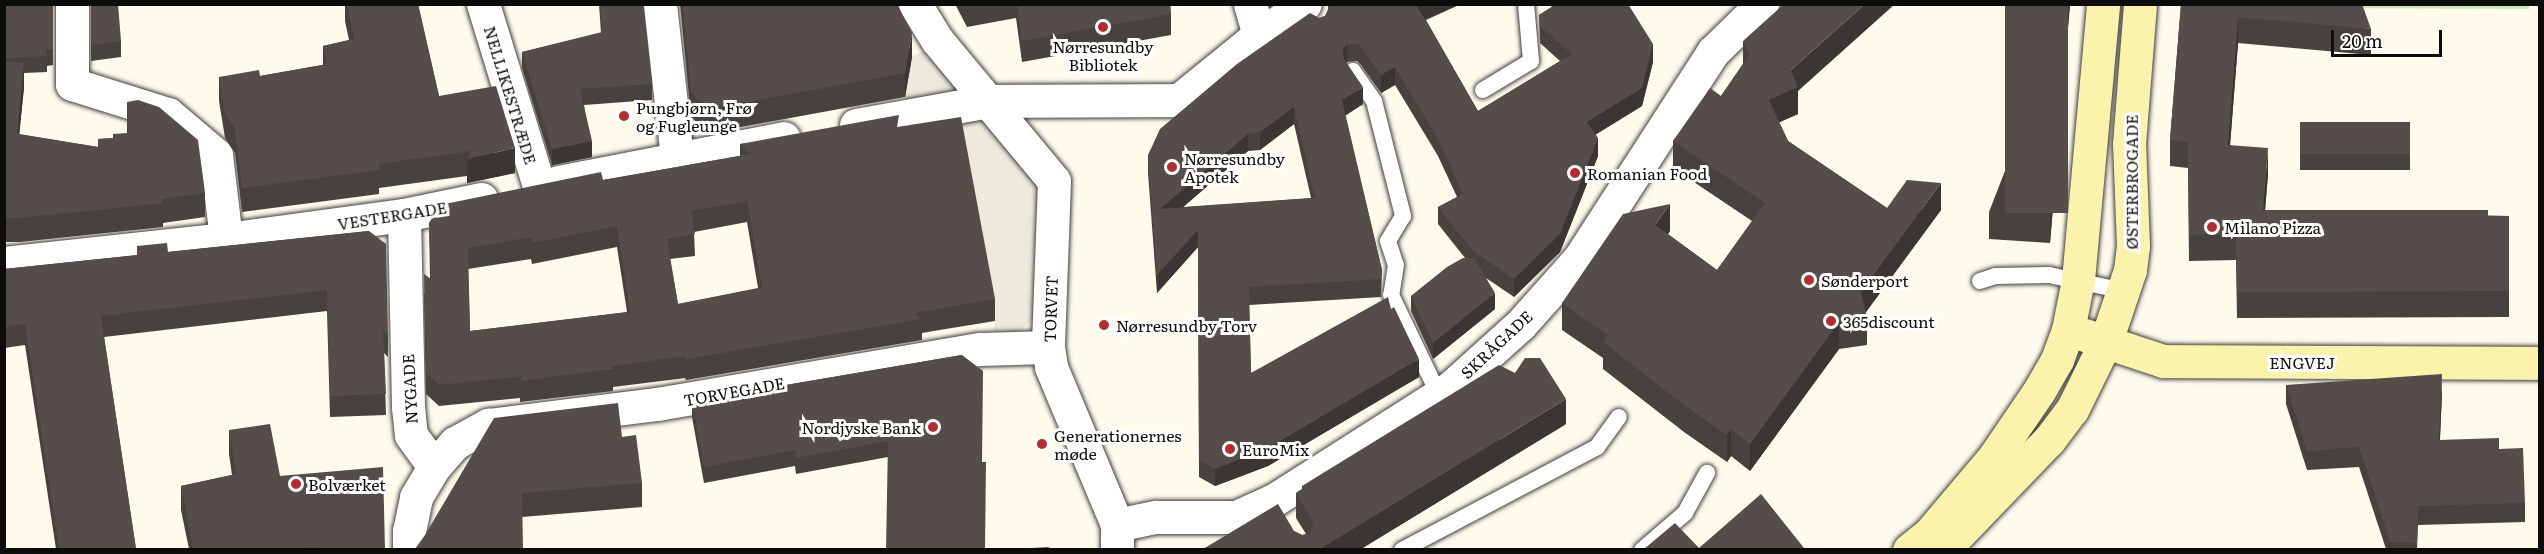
<!DOCTYPE html>
<meta charset="utf-8">
<style>
body{margin:0}
#map{position:relative;width:2544px;height:554px;overflow:hidden;background:#fefaec;font-family:Literata,serif}
div>[style]{position:absolute}
[style*='--x']{left:calc(var(--x)*1px);top:calc(var(--y)*1px);width:calc(var(--w)*1px);rotate:calc(var(--a)*1deg)}
.green>*{inset:0;background:#d0e6b8}
.plaza>*{inset:0;background:#ede9dc}
.roads{filter:drop-shadow(0 0 2px #3f3f3f) drop-shadow(0 0 2px #3f3f3f)}
.lane>*{height:16px;margin:-8px;padding:0 8px;transform-origin:8px;border-radius:8px;background:#fff}
.street>*{height:33px;margin:-16.5px;padding:0 16.5px;transform-origin:16.5px;border-radius:16.5px;background:#fff}
.secondary>*{height:33px;margin:-16.5px;padding:0 16.5px;transform-origin:16.5px;border-radius:16.5px;background:#fbf2ab}
.wall>*{inset:0;background:#48423f;transform-origin:0 0}
.shaded-wall>*{inset:0;background:#3b3633}
.building>*{inset:0;background:#544d49;transform-origin:0 0}
.dots>*{width:16px;height:16px;translate:-50% -50%;box-sizing:border-box;border:3px solid #fff;border-radius:50%}
span{translate:-50% -50%;white-space:nowrap;text-align:center;line-height:1.15;-webkit-text-stroke:6px #fff;paint-order:stroke}
.poi-label{font-size:16px;color:#0c0c0c}
.left{translate:0 -50%;text-align:left}
.right{translate:-100% -50%;text-align:right}
.street-label{font-size:16px;color:#0c0c0c}
.frame{position:absolute;inset:0;border:6px solid #0c0c0c;pointer-events:none}
.scale{position:absolute;left:2331px;top:30px;width:111px;height:27px;box-sizing:border-box;border:3px solid #0c0c0c;border-top:0;padding-left:8px;font-size:18px;line-height:21px;white-space:nowrap;color:#0c0c0c;-webkit-text-stroke:4px #fff;paint-order:stroke}
</style>
<div id="map">
<div class="green">
<i style="clip-path:polygon(2307px 4px,2529px 4px,2529px 9px,2307px 8px)"></i>
</div>
<div class="plaza">
<i style="clip-path:polygon(926px 49px,1038px 185px,1035px 317px,1014px 336px,993px 335px,995px 321px,907px 116px,905px 98px,912px 57px)"></i>
</div>
<div class="roads">
<div class="lane">
<i style="--x:1353;--y:71;--w:37;--a:55"></i>
<i style="--x:1374;--y:101;--w:119;--a:75.8"></i>
<i style="--x:1403;--y:216;--w:29;--a:121"></i>
<i style="--x:1388;--y:241;--w:25;--a:72"></i>
<i style="--x:1396;--y:265;--w:30;--a:99"></i>
<i style="--x:1391;--y:295;--w:111;--a:64.4"></i>
<i style="--x:1483;--y:90;--w:56;--a:-31.1"></i>
<i style="--x:1531;--y:61;--w:57;--a:-95"></i>
<i style="--x:1980;--y:281;--w:16;--a:-18"></i>
<i style="--x:1995;--y:276;--w:54;--a:-1.1"></i>
<i style="--x:2049;--y:275;--w:77;--a:12"></i>
<i style="--x:1402;--y:550;--w:221;--a:-27.8"></i>
<i style="--x:1597;--y:447;--w:37;--a:-54"></i>
<i style="--x:1642;--y:550;--w:57;--a:-40.7"></i>
<i style="--x:1685;--y:513;--w:46;--a:-61.2"></i>
</div>
<div class="street">
<i style="--x:72;--y:4;--w:80;--a:90"></i>
<i style="--x:72;--y:84;--w:101;--a:17.4"></i>
<i style="--x:168;--y:114;--w:63;--a:40.5"></i>
<i style="--x:216;--y:155;--w:85;--a:83.2"></i>
<i style="--x:483;--y:4;--w:190;--a:72.9"></i>
<i style="--x:660;--y:4;--w:155;--a:83.7"></i>
<i style="--x:915;--y:4;--w:42;--a:58.6"></i>
<i style="--x:937;--y:40;--w:183;--a:50.3"></i>
<i style="--x:1054;--y:181;--w:166;--a:92.1"></i>
<i style="--x:1048;--y:347;--w:20;--a:81"></i>
<i style="--x:1051;--y:367;--w:171;--a:67.3"></i>
<i style="--x:1117;--y:525;--w:25;--a:90"></i>
<i style="--x:1250;--y:4;--w:32;--a:74"></i>
<i style="--x:856;--y:125;--w:135;--a:-10.2"></i>
<i style="--x:989;--y:101;--w:190;--a:-0.3"></i>
<i style="--x:1179;--y:100;--w:103;--a:-39.1"></i>
<i style="--x:1259;--y:35;--w:55;--a:-34"></i>
<i style="--x:558;--y:182;--w:230;--a:-11"></i>
<i style="--x:404;--y:215;--w:192;--a:88.8"></i>
<i style="--x:408;--y:407;--w:28;--a:84"></i>
<i style="--x:411;--y:435;--w:39;--a:54"></i>
<i style="--x:4;--y:263;--w:223;--a:-6.2"></i>
<i style="--x:226;--y:239;--w:180;--a:-7.7"></i>
<i style="--x:404;--y:215;--w:79;--a:-11.7"></i>
<i style="--x:1117;--y:525;--w:40;--a:-12"></i>
<i style="--x:1156;--y:517;--w:80;--a:0"></i>
<i style="--x:1236;--y:517;--w:42;--a:-24.1"></i>
<i style="--x:1274;--y:500;--w:209;--a:-32.5"></i>
<i style="--x:1450;--y:388;--w:96;--a:-42"></i>
<i style="--x:1521;--y:324;--w:87;--a:-48.3"></i>
<i style="--x:1579;--y:259;--w:247;--a:-57.1"></i>
<i style="--x:1713;--y:52;--w:69;--a:-44.4"></i>
<i style="--x:409;--y:550;--w:19;--a:-90"></i>
<i style="--x:409;--y:531;--w:35;--a:-78"></i>
<i style="--x:416;--y:497;--w:35;--a:-59"></i>
<i style="--x:434;--y:467;--w:32;--a:-49"></i>
<i style="--x:455;--y:443;--w:38;--a:-29"></i>
<i style="--x:488;--y:425;--w:170;--a:-7.1"></i>
<i style="--x:657;--y:404;--w:328;--a:-9.7"></i>
<i style="--x:980;--y:349;--w:68;--a:-1.7"></i>
</div>
<div class="secondary">
<i style="--x:2085;--y:335;--w:82;--a:18.4"></i>
<i style="--x:2163;--y:361;--w:377;--a:0.3"></i>
<i style="--x:1909;--y:550;--w:27;--a:-39"></i>
<i style="--x:1930;--y:533;--w:99;--a:-49.9"></i>
<i style="--x:1994;--y:457;--w:80;--a:-55.7"></i>
<i style="--x:2039;--y:391;--w:36;--a:-60"></i>
<i style="--x:2057;--y:360;--w:32;--a:-70"></i>
<i style="--x:2068;--y:330;--w:51;--a:-78.7"></i>
<i style="--x:2078;--y:280;--w:277;--a:-84.8"></i>
<i style="--x:1943;--y:550;--w:153;--a:-46.1"></i>
<i style="--x:2049;--y:440;--w:38;--a:-53"></i>
<i style="--x:2072;--y:410;--w:77;--a:-63.8"></i>
<i style="--x:2106;--y:341;--w:75;--a:-71.3"></i>
<i style="--x:2130;--y:270;--w:24;--a:-83"></i>
<i style="--x:2133;--y:246;--w:102;--a:-92.2"></i>
<i style="--x:2129;--y:144;--w:140;--a:-85.5"></i>
</div>
</div>
<div class="wall">
<i style="clip-path:polygon(4px 4px,53px 4px,53px 65px,47px 66px,47px 72px,24px 73px,24px 87px,19px 134px,98px 147px,98px 139px,113px 138px,127px 133px,127px 102px,205px 193px,205px 217px,163px 223px,163px 227px,20px 242px,4px 242px)"></i>
<i style="clip-path:polygon(91px 4px,121px 41px,121px 57px,91px 61px)"></i>
<i style="clip-path:polygon(345px 4px,418px 4px,439px 96px,515px 173px,467px 183px,467px 176px,379px 188px,379px 194px,242px 212px,235px 153px,225px 138px,219px 101px,219px 77px,260px 76px,323px 65px,323px 46px,349px 40px,345px 21px)"></i>
<i style="clip-path:polygon(599px 4px,643px 4px,652px 84px,652px 100px,584px 105px,592px 157px,552px 165px,522px 68px,522px 52px,601px 33px)"></i>
<i style="clip-path:polygon(680px 4px,897px 4px,912px 57px,905px 97px,708px 133px,691px 117px)"></i>
<i style="clip-path:polygon(955px 4px,1170px 4px,1171px 14px,1171px 35px,1022px 62px,1016px 18px,967px 27px)"></i>
<i style="clip-path:polygon(evenodd,1328px 4px,1461px 4px,1426px 20px,1478px 111px,1560px 61px,1540px 43px,1539px 15px,1552px 7px,1550px 4px,1628px 4px,1653px 62px,1642px 106px,1596px 134px,1598px 156px,1560px 252px,1514px 297px,1486px 278px,1495px 309px,1433px 359px,1411px 311px,1411px 296px,1465px 258px,1438px 224px,1438px 207px,1457px 197px,1438px 156px,1395px 85px,1381px 93px,1361px 65px,1357px 61px,1347px 62px,1347px 63px,1363px 104px,1345px 115px,1382px 270px,1381px 297px,1249px 305px,1251px 373px,1391px 309px,1419px 377px,1268px 466px,1215px 486px,1199px 477px,1198px 247px,1157px 293px,1148px 173px,1148px 155px,1319px 18px,1325px 16px,1328px 11px,1328px 4px,1294px 124px,1311px 198px,1183px 207px,1248px 151px,1260px 150px,1294px 124px)"></i>
<i style="clip-path:polygon(2070px 4px,2050px 243px,1989px 239px,1989px 212px)"></i>
<i style="clip-path:polygon(2181px 4px,2371px 29px,2371px 55px,2238px 43px,2230px 145px,2268px 174px,2265px 210px,2509px 216px,2509px 317px,2237px 318px,2236px 260px,2189px 261px,2188px 168px,2170px 166px,2170px 140px)"></i>
<i style="clip-path:polygon(1743px 41px,1798px 91px,1798px 114px,1779px 122px,1788px 141px,1887px 208px,1941px 210px,1865px 313px,1867px 318px,1867px 345px,1839px 349px,1750px 471px,1731px 456px,1727px 462px,1684px 432px,1603px 369px,1603px 358px,1562px 330px,1562px 303px,1670px 231px,1668px 234px,1717px 270px,1752px 221px,1673px 168px,1673px 141px,1721px 96px,1743px 64px)"></i>
<i style="left:2300px;top:122px;width:110px;height:48px"></i>
<i style="clip-path:polygon(evenodd,899px 127px,995px 299px,995px 321px,922px 333px,922px 340px,686px 380px,685px 378px,613px 387px,613px 391px,520px 402px,520px 398px,439px 406px,426px 394px,424px 295px,430px 278px,429px 223px,603px 180px,740px 156px,740px 144px,899px 127px,747px 222px,758px 288px,678px 304px,670px 259px,695px 256px,694px 232px,747px 222px,899px 127px,617px 247px,627px 312px,470px 331px,468px 269px,531px 259px,532px 264px,617px 247px)"></i>
<i style="clip-path:polygon(369px 231px,388px 336px,388px 357px,384px 353px,386px 415px,330px 417px,327px 311px,104px 337px,136px 549px,56px 549px,25px 345px,4px 348px,4px 269px)"></i>
<i style="clip-path:polygon(962px 355px,888px 457px,796px 474px,795px 466px,704px 483px,692px 417px,692px 401px)"></i>
<i style="clip-path:polygon(2286px 385px,2442px 393px,2440px 440px,2499px 449px,2525px 503px,2525px 522px,2418px 525px,2417px 549px,2386px 549px,2359px 467px,2307px 470px,2286px 404px)"></i>
<i style="clip-path:polygon(1566px 424px,1361px 549px,1203px 549px,1294px 531px,1302px 535px,1306px 534px,1296px 518px,1296px 493px,1302px 489px,1302px 486px)"></i>
<i style="clip-path:polygon(229px 430px,280px 476px,385px 549px,189px 549px,181px 510px,181px 486px,232px 475px,229px 454px)"></i>
<i style="clip-path:polygon(622px 437px,642px 483px,642px 507px,522px 517px,415px 549px)"></i>
</div>
<div class="shaded-wall">
<i style="clip-path:polygon(1420px 4px,1461px 4px,1417px 23px,1417px 6px)"></i>
<i style="clip-path:polygon(1865px 4px,1895px 4px,1798px 91px,1798px 114px,1769px 127px,1769px 100px,1791px 70px)"></i>
<i style="clip-path:polygon(2068px 4px,2070px 4px,2050px 243px,2050px 216px)"></i>
<i style="clip-path:polygon(2238px 17px,2238px 43px,2228px 171px,2228px 145px)"></i>
<i style="clip-path:polygon(912px 33px,912px 57px,905px 97px,905px 73px)"></i>
<i style="clip-path:polygon(1347px 44px,1347px 62px,1343px 67px,1343px 49px)"></i>
<i style="clip-path:polygon(1653px 44px,1653px 62px,1642px 106px,1587px 140px,1587px 122px)"></i>
<i style="clip-path:polygon(24px 63px,24px 87px,17px 158px,17px 134px)"></i>
<i style="clip-path:polygon(1395px 67px,1395px 85px,1381px 93px,1381px 75px)"></i>
<i style="clip-path:polygon(1363px 87px,1363px 104px,1342px 118px,1342px 100px)"></i>
<i style="clip-path:polygon(1294px 107px,1294px 124px,1260px 150px,1260px 132px)"></i>
<i style="clip-path:polygon(1248px 134px,1248px 151px,1160px 227px,1160px 209px)"></i>
<i style="clip-path:polygon(1598px 138px,1598px 156px,1560px 252px,1514px 297px,1514px 279px)"></i>
<i style="clip-path:polygon(592px 141px,592px 157px,552px 165px,552px 149px)"></i>
<i style="clip-path:polygon(515px 148px,515px 173px,467px 183px,467px 159px)"></i>
<i style="clip-path:polygon(2268px 148px,2268px 174px,2263px 236px,2263px 210px)"></i>
<i style="clip-path:polygon(1941px 183px,1941px 210px,1861px 319px,1861px 292px)"></i>
<i style="clip-path:polygon(1670px 204px,1670px 231px,1655px 252px,1655px 225px)"></i>
<i style="clip-path:polygon(1198px 230px,1198px 247px,1157px 293px,1157px 275px)"></i>
<i style="clip-path:polygon(1495px 293px,1495px 309px,1433px 359px,1433px 343px)"></i>
<i style="clip-path:polygon(1839px 322px,1839px 349px,1750px 471px,1750px 444px)"></i>
<i style="clip-path:polygon(1419px 359px,1419px 377px,1268px 466px,1215px 486px,1215px 469px)"></i>
<i style="clip-path:polygon(2442px 374px,2442px 393px,2439px 459px,2439px 440px)"></i>
<i style="clip-path:polygon(1566px 399px,1566px 424px,1361px 549px,1320px 549px)"></i>
<i style="clip-path:polygon(1731px 429px,1731px 456px,1727px 462px,1727px 435px)"></i>
</div>
<div class="building">
<i style="clip-path:polygon(4px 4px,53px 4px,53px 49px,46px 50px,47px 56px,5px 58px)"></i>
<i style="clip-path:polygon(91px 4px,118px 4px,121px 41px,91px 45px)"></i>
<i style="clip-path:polygon(347px 4px,418px 4px,439px 96px,496px 86px,515px 148px,467px 159px,471px 151px,379px 164px,379px 170px,242px 188px,235px 129px,225px 114px,219px 77px,259px 70px,260px 76px,327px 64px,323px 46px,354px 39px)"></i>
<i style="clip-path:polygon(600px 4px,643px 4px,652px 84px,580px 89px,592px 141px,552px 149px,522px 52px,602px 32px)"></i>
<i style="clip-path:polygon(683px 4px,897px 4px,912px 33px,905px 73px,708px 109px,691px 93px)"></i>
<i style="clip-path:polygon(1017px 4px,1170px 4px,1171px 14px,1022px 41px)"></i>
<i style="clip-path:polygon(evenodd,1329px 4px,1420px 4px,1417px 6px,1478px 111px,1572px 54px,1540px 26px,1539px 15px,1556px 4px,1628px 4px,1653px 44px,1642px 88px,1587px 122px,1598px 138px,1560px 234px,1514px 279px,1473px 251px,1438px 207px,1463px 194px,1438px 139px,1395px 67px,1381px 75px,1361px 47px,1357px 44px,1347px 44px,1343px 49px,1344px 59px,1363px 87px,1342px 100px,1382px 270px,1381px 279px,1249px 287px,1251px 373px,1388px 297px,1391px 309px,1394px 307px,1419px 359px,1268px 448px,1215px 469px,1199px 460px,1198px 230px,1157px 275px,1148px 155px,1160px 129px,1237px 64px,1310px 13px,1319px 18px,1325px 16px,1329px 7px,1329px 4px,1294px 107px,1315px 198px,1160px 209px,1248px 134px,1260px 132px,1294px 107px)"></i>
<i style="clip-path:polygon(1784px 4px,1865px 4px,1791px 70px,1798px 87px,1769px 100px,1788px 141px,1887px 208px,1907px 180px,1941px 183px,1861px 292px,1867px 318px,1839px 322px,1750px 444px,1731px 429px,1727px 435px,1684px 405px,1603px 342px,1608px 335px,1562px 303px,1623px 214px,1670px 204px,1655px 225px,1717px 270px,1765px 203px,1673px 141px,1710px 88px,1721px 96px,1749px 55px,1743px 41px)"></i>
<i style="left:2005px;top:4px;width:63px;height:209px"></i>
<i style="clip-path:polygon(2181px 4px,2362px 4px,2371px 29px,2238px 17px,2228px 145px,2268px 148px,2263px 210px,2488px 210px,2488px 216px,2509px 216px,2509px 291px,2237px 292px,2236px 234px,2189px 235px,2188px 142px,2170px 140px)"></i>
<i style="clip-path:polygon(4px 61px,24px 63px,17px 134px,98px 147px,98px 139px,113px 138px,113px 134px,128px 133px,127px 102px,138px 100px,159px 107px,198px 140px,205px 193px,162px 199px,163px 203px,20px 218px,4px 218px)"></i>
<i style="clip-path:polygon(evenodd,899px 115px,897px 127px,961px 117px,995px 299px,915px 313px,922px 319px,686px 359px,685px 356px,612px 366px,613px 369px,520px 381px,523px 376px,439px 385px,426px 373px,424px 274px,431px 279px,429px 223px,440px 205px,601px 172px,603px 180px,750px 154px,740px 144px,899px 115px,747px 201px,762px 288px,678px 304px,667px 239px,695px 234px,691px 211px,747px 201px,899px 115px,617px 226px,630px 312px,470px 331px,468px 248px,531px 237px,532px 243px,617px 226px)"></i>
<i style="left:2300px;top:122px;width:110px;height:32px"></i>
<i style="clip-path:polygon(369px 231px,386px 244px,388px 336px,383px 330px,386px 394px,330px 396px,327px 290px,101px 316px,136px 549px,59px 549px,25px 324px,4px 327px,4px 269px,137px 255px,137px 246px,167px 243px,168px 252px)"></i>
<i style="clip-path:polygon(1463px 258px,1474px 258px,1495px 293px,1433px 343px,1411px 296px,1447px 267px)"></i>
<i style="clip-path:polygon(962px 355px,983px 371px,982px 462px,986px 462px,985px 549px,886px 549px,888px 441px,796px 458px,795px 450px,704px 467px,692px 401px)"></i>
<i style="clip-path:polygon(1525px 358px,1540px 358px,1566px 399px,1320px 549px,1203px 549px,1278px 504px,1294px 531px,1302px 535px,1309px 534px,1313px 526px,1312px 520px,1296px 493px,1304px 488px,1302px 486px,1499px 365px,1515px 373px)"></i>
<i style="clip-path:polygon(2442px 374px,2439px 440px,2499px 438px,2499px 449px,2523px 448px,2525px 503px,2418px 506px,2417px 543px,2390px 542px,2359px 447px,2307px 451px,2286px 385px)"></i>
<i style="clip-path:polygon(618px 403px,622px 437px,636px 435px,642px 483px,522px 493px,523px 549px,415px 549px,425px 535px,494px 418px)"></i>
<i style="clip-path:polygon(270px 424px,280px 476px,383px 467px,385px 549px,317px 549px,317px 547px,284px 549px,193px 549px,181px 486px,236px 474px,229px 430px)"></i>
<i style="clip-path:polygon(1761px 494px,1804px 548px,1802px 549px,1644px 549px,1675px 523px,1699px 548px)"></i>
<i style="clip-path:polygon(1048px 547px,1052px 549px,1015px 549px)"></i>
</div>
<div class="dots">
<i style="left:1103px;top:27px;background:#b42c33"></i>
<i style="left:624px;top:116px;background:#b42c33"></i>
<i style="left:1172px;top:167px;background:#b42c33"></i>
<i style="left:1575px;top:173px;background:#b42c33"></i>
<i style="left:2212px;top:227px;background:#b42c33"></i>
<i style="left:1809px;top:280px;background:#b42c33"></i>
<i style="left:1831px;top:321px;background:#b42c33"></i>
<i style="left:1104px;top:325px;background:#b42c33"></i>
<i style="left:933px;top:427px;background:#b42c33"></i>
<i style="left:1042px;top:444px;background:#b42c33"></i>
<i style="left:1230px;top:449px;background:#b42c33"></i>
<i style="left:296px;top:484px;background:#b42c33"></i>
</div>
<div class="poi-label">
<span style="left:1103px;top:55px">Nørresundby<br>Bibliotek</span>
<span class="left" style="left:636px;top:116px">Pungbjørn, Frø<br>og Fugleunge</span>
<span class="left" style="left:1184px;top:167px">Nørresundby<br>Apotek</span>
<span class="left" style="left:1587px;top:173px">Romanian Food</span>
<span class="left" style="left:2224px;top:227px">Milano Pizza</span>
<span class="left" style="left:1821px;top:280px">Sønderport</span>
<span class="left" style="left:1843px;top:321px">365discount</span>
<span class="left" style="left:1116px;top:325px">Nørresundby Torv</span>
<span class="right" style="left:921px;top:427px">Nordjyske Bank</span>
<span class="left" style="left:1054px;top:444px">Generationernes<br>møde</span>
<span class="left" style="left:1242px;top:449px">EuroMix</span>
<span class="left" style="left:308px;top:484px">Bolværket</span>
</div>
<div class="street-label">
<span style="left:511px;top:95px;rotate:73deg">NELLIKESTRÆDE</span>
<span style="left:2131px;top:182px;rotate:-90deg">ØSTERBROGADE</span>
<span style="left:392px;top:215px;rotate:-9deg">VESTERGADE</span>
<span style="left:1050px;top:309px;rotate:-88deg">TORVET</span>
<span style="left:1496px;top:344px;rotate:-43deg">SKRÅGADE</span>
<span style="left:2302px;top:362px">ENGVEJ</span>
<span style="left:409px;top:389px;rotate:-93deg">NYGADE</span>
<span style="left:734px;top:391px;rotate:-10deg">TORVEGADE</span>
</div>
<div class="frame"></div>
<div class="scale">20 m</div>
</div>
